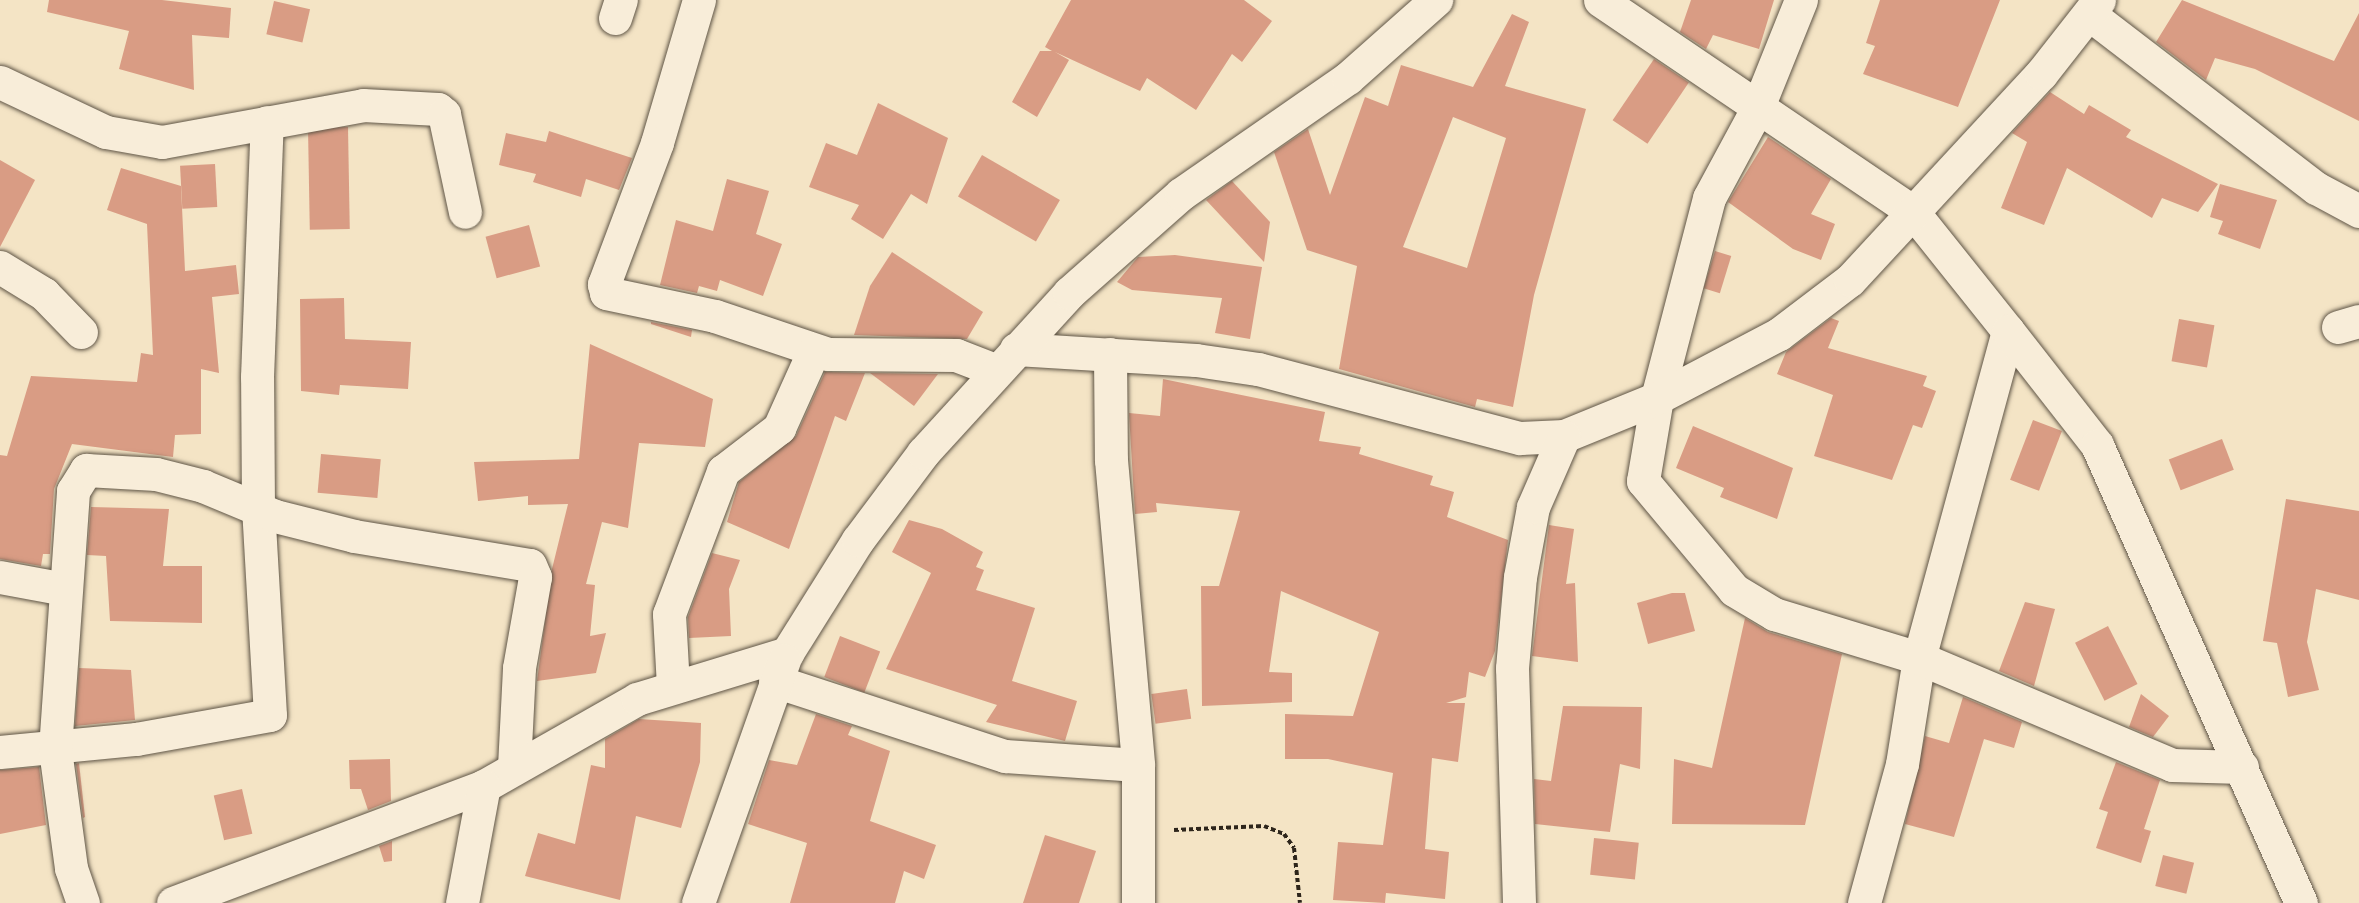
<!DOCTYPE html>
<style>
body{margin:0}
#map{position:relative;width:2359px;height:903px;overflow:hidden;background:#f4e4c5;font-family:"EB Garamond",serif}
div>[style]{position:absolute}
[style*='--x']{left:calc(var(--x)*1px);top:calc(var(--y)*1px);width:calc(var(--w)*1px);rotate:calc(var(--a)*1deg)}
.building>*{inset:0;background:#d99c84;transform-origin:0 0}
.path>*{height:4px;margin-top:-2px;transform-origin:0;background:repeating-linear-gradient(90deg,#2d251b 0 4.5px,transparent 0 7.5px)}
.roads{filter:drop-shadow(0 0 2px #5f5546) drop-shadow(0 0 2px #5f5546)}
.minor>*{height:33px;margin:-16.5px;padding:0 16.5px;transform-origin:16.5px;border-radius:16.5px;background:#f8edd9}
span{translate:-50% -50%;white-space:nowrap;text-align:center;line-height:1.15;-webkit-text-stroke:6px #f8edd9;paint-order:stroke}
</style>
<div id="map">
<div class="building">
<i style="clip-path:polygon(49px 0,162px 0,231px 8px,229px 38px,192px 35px,194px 90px,119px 69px,129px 31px,47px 12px)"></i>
<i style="clip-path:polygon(1071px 0,1244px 0,1272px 21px,1242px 62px,1232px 54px,1196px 110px,1147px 78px,1140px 91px,1055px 52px,1069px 60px,1037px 117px,1012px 102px,1040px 51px,1052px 51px,1045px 47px)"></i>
<i style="clip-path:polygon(1691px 0,1774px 0,1759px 49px,1713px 35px,1706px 49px,1680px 32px)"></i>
<i style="clip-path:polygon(1880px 0,2000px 0,1958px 107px,1863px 74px,1875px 46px,1866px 43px)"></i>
<i style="clip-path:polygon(2182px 0,2334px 61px,2359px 13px,2359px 121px,2255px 69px,2215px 58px,2206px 80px,2156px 42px)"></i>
<i style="left:274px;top:1px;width:37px;height:34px;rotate:13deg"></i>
<i style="clip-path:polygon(evenodd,1512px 14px,1529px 22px,1505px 86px,1586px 109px,1534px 295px,1513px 407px,1477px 399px,1475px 407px,1339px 369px,1357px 266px,1307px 250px,1274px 152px,1308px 129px,1330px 195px,1365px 97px,1388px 106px,1401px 65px,1473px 87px,1512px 14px,1453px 117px,1506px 138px,1467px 268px,1403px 247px,1453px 117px)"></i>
<i style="left:1654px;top:59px;width:42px;height:74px;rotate:34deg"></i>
<i style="clip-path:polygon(2050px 92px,2084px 114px,2089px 105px,2131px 130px,2126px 137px,2218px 184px,2198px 212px,2162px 198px,2152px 218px,2067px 168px,2044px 225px,2001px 208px,2027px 142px,2012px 133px)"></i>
<i style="clip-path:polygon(878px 103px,948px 138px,927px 204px,911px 194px,883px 239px,851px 219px,859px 205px,809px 187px,826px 143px,857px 155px)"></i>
<i style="left:348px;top:127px;width:102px;height:40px;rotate:89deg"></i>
<i style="clip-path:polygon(549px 131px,632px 158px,619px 190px,586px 179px,581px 197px,533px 182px,536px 174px,499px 165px,506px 133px,546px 142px)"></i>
<i style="clip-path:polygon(1768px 137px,1831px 179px,1811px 214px,1835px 224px,1821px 260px,1793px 249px,1728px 202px)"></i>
<i style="left:982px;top:155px;width:90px;height:48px;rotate:30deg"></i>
<i style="clip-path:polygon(0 160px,35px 180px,0 247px)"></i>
<i style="left:215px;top:164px;width:43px;height:35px;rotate:87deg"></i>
<i style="clip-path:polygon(121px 168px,181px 186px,185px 271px,236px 265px,239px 294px,212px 297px,219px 373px,201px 369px,201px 434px,175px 435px,173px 457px,72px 444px,54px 489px,50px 554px,43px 554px,41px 566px,0 559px,0 455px,7px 456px,31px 376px,137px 382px,141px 353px,153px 355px,147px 224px,107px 210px)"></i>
<i style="clip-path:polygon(727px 179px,769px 191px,756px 234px,782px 244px,763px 296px,720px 280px,717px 291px,699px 286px,697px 293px,660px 285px,676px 220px,713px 231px)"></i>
<i style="clip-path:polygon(1232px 181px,1270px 222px,1264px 262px,1206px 200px)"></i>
<i style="clip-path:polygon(2220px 184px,2277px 200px,2260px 249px,2218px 234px,2223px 221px,2210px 217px)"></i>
<i style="left:529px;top:225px;width:43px;height:45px;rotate:75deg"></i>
<i style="left:1715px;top:251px;width:17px;height:39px;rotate:17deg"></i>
<i style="clip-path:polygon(892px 252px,983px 312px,967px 339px,854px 335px,870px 286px)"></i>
<i style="clip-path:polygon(1175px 255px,1262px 267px,1250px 339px,1215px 333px,1222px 298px,1132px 290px,1117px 282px,1138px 257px)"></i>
<i style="clip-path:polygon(344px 298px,345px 339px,411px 342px,408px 389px,340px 385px,339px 395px,301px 391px,300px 299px)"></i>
<i style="clip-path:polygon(1831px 318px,1839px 321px,1828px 348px,1927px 376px,1923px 386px,1936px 391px,1922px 428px,1913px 425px,1892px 480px,1814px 456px,1833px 395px,1777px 374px,1786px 352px)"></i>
<i style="left:2179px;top:319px;width:36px;height:43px;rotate:10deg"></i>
<i style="clip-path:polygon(651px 322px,692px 330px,691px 337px,651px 324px)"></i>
<i style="clip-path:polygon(590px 344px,713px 399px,705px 447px,639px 443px,628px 528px,602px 522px,586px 584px,595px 585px,590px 636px,606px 633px,596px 673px,537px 681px,552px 569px,568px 504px,528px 505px,528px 496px,478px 501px,474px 462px,579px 459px)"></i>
<i style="clip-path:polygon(825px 372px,865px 373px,846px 421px,835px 416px,789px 549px,727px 522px,739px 482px,796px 436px)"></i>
<i style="clip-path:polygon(870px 373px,938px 374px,914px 406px)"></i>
<i style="clip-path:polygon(1163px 379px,1325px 412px,1319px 441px,1361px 447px,1359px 454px,1433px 476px,1430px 485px,1454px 492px,1447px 517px,1508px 540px,1495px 651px,1485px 677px,1469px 672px,1466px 697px,1446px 703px,1465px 703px,1458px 762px,1432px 758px,1425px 849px,1449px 852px,1445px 899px,1386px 893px,1385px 903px,1333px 900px,1338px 842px,1383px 845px,1393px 773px,1328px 759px,1285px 759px,1285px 714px,1353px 716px,1379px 632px,1281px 591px,1269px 672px,1292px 673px,1292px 702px,1202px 706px,1201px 586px,1219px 586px,1240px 511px,1156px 503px,1157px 512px,1135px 514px,1129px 413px,1160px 416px)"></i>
<i style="left:2033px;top:420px;width:31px;height:64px;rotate:21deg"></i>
<i style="clip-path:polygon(1693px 426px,1793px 468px,1777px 519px,1720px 497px,1724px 488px,1676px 468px)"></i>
<i style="left:2222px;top:439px;width:33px;height:57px;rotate:69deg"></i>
<i style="left:321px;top:454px;width:60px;height:39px;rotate:5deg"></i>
<i style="clip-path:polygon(2286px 499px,2359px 511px,2359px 600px,2316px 589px,2307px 642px,2319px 690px,2288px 697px,2277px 643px,2263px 641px)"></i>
<i style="clip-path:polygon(91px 507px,169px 509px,163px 566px,202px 566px,202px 623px,110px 621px,106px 556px,87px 555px)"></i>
<i style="clip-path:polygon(909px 520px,942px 529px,983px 552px,976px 567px,984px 570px,976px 590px,1035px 608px,1012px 681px,1077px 701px,1065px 741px,986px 722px,997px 705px,886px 669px,931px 573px,892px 552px)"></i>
<i style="clip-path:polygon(1549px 525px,1574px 529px,1566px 584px,1575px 583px,1578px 662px,1532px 656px)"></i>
<i style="clip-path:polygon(712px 553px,740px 560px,729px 589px,731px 636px,689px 638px,688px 617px)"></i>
<i style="clip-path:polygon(1672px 593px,1685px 593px,1695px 631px,1648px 644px,1637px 603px)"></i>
<i style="clip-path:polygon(2025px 602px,2055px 609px,2034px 686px,1999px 671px)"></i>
<i style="clip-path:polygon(1745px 618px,1768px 632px,1842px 654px,1805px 825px,1672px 824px,1674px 759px,1712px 768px)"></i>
<i style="left:2108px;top:626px;width:65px;height:37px;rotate:63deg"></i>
<i style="left:840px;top:636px;width:43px;height:44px;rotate:21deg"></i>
<i style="clip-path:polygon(79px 668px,131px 670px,135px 720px,75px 726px)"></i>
<i style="left:1187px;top:689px;width:30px;height:36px;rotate:82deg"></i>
<i style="clip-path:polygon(2141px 694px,2169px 716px,2153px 737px,2129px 727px)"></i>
<i style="clip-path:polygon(1963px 697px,2022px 722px,2014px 748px,1984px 739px,1954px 837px,1905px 824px,1925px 736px,1949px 743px)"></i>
<i style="clip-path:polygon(1563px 706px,1642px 707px,1640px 769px,1620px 764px,1610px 832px,1535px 824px,1534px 779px,1551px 781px)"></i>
<i style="clip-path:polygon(816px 714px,852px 726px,848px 735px,890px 751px,870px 821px,936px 845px,924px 879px,904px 871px,895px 903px,790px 903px,807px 843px,748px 824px,769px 760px,797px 765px)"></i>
<i style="clip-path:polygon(639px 719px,701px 723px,700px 762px,681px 828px,636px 816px,620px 900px,525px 876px,538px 833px,575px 844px,591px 765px,605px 768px,605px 739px)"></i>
<i style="clip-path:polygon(390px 759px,391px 801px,368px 810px,361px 789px,350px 789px,349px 760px)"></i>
<i style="clip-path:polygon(2116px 762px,2160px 780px,2144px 829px,2151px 831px,2141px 863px,2096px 848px,2108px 812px,2099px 809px)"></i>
<i style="clip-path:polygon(79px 763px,85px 817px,83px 818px,76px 764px)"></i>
<i style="clip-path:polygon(39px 767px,46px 825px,0 834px,0 770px)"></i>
<i style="left:242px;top:789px;width:46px;height:29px;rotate:77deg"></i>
<i style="clip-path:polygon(1045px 835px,1096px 851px,1079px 903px,1023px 903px)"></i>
<i style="left:1594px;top:838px;width:45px;height:37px;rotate:6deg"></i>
<i style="clip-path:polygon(392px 841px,392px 861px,384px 862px,379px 846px)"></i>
<i style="left:2163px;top:855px;width:32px;height:32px;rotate:14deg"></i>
</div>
<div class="path">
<i style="--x:1174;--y:830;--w:90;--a:-2.5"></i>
<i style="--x:1264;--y:826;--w:22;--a:22"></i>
<i style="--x:1284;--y:834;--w:17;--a:54"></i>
<i style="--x:1294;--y:848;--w:55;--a:83.8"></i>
</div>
<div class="roads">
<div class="minor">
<i style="--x:699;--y:0;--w:149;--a:106.4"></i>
<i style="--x:657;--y:143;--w:151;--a:110.6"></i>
<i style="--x:604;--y:284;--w:9;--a:77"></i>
<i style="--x:606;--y:293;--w:111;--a:11.9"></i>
<i style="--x:715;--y:316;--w:119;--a:18.6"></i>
<i style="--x:828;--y:354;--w:128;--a:0.4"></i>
<i style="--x:956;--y:355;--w:42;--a:21"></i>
<i style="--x:1600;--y:0;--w:378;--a:34.1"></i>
<i style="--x:1913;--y:212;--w:152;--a:51.4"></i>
<i style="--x:2008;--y:331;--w:339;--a:105.2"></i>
<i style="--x:1919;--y:658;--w:107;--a:99.1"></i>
<i style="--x:1902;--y:764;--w:144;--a:105.3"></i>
<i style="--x:1801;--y:0;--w:115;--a:111.9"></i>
<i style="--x:1758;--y:107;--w:103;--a:118.3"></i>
<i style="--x:1709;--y:198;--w:207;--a:104.6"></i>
<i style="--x:1657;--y:398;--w:84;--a:99.6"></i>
<i style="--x:1643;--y:481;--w:142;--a:50.1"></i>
<i style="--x:1734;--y:590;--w:47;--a:31"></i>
<i style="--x:1774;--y:614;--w:152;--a:16.9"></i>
<i style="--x:1919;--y:658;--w:275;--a:22.9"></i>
<i style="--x:2172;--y:765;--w:70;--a:1.6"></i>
<i style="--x:2089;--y:14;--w:286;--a:37.5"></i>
<i style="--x:2316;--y:188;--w:49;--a:28.1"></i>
<i style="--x:615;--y:18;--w:19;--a:-72"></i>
<i style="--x:0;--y:82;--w:117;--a:25.3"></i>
<i style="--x:106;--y:132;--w:57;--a:10.1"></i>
<i style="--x:162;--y:142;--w:204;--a:-10.4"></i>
<i style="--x:363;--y:105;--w:75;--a:3.1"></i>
<i style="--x:438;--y:109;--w:8;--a:40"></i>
<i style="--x:444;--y:114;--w:100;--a:77.9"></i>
<i style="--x:0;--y:267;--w:52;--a:31.5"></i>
<i style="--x:44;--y:294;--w:53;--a:45.8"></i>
<i style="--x:2338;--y:327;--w:22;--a:-16"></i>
<i style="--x:2008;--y:331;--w:145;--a:52"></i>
<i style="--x:2097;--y:445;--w:501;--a:65.99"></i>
<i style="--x:1016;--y:349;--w:180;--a:3.5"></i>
<i style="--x:1196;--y:360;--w:63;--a:8.3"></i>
<i style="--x:1258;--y:369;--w:271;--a:14.8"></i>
<i style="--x:1520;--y:438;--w:44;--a:-2.6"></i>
<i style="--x:1564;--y:436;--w:100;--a:-22.2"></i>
<i style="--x:1657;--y:398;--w:138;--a:-27.7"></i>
<i style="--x:1779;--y:334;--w:89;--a:-37.3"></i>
<i style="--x:1850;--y:280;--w:281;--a:-47.2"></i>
<i style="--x:2041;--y:74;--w:94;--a:-51.9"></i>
<i style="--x:1110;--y:354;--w:106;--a:89.5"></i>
<i style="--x:1111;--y:460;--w:306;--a:84.9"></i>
<i style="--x:1138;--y:765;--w:138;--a:90"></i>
<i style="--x:0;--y:577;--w:66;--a:10.5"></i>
<i style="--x:775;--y:681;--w:242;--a:18.1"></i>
<i style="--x:1005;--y:756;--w:133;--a:3.9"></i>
<i style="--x:673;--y:686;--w:72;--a:-93.2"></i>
<i style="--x:669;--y:614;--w:153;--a:-69.3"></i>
<i style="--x:723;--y:471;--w:71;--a:-37.5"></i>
<i style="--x:779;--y:428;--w:85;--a:-65.8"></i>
<i style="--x:0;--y:752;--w:137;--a:-5.5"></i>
<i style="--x:136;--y:739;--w:136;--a:-10.2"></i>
<i style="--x:270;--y:715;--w:206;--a:-93.3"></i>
<i style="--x:258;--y:509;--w:132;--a:-90.4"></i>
<i style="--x:257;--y:377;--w:255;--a:-87.8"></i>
<i style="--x:83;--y:903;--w:37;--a:-109"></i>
<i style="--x:71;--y:868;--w:120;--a:-97.7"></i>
<i style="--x:55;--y:749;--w:259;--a:-86"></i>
<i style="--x:73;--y:491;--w:25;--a:-58"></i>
<i style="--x:86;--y:470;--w:70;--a:3.3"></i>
<i style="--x:156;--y:474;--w:49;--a:14.3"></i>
<i style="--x:203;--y:486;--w:78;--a:22.6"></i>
<i style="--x:275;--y:516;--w:81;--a:14.2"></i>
<i style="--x:354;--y:536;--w:178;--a:9.4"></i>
<i style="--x:530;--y:565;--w:13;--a:67"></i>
<i style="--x:535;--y:577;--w:92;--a:100"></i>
<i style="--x:519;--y:668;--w:100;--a:92.9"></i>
<i style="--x:173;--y:903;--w:332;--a:-20.6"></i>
<i style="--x:484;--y:786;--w:176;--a:-29.6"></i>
<i style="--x:637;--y:699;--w:157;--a:-17"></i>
<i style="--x:787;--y:653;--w:133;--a:-57.9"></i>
<i style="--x:858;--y:540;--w:109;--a:-53.2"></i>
<i style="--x:923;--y:453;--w:217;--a:-47.6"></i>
<i style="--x:1069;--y:293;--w:149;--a:-41.5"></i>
<i style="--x:1181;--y:194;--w:203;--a:-34.8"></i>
<i style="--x:1348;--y:78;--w:118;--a:-41.6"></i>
<i style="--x:462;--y:903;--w:119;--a:-79.4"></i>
<i style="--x:698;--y:903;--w:258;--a:-70.5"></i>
<i style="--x:1519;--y:903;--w:235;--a:-91.7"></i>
<i style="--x:1512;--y:668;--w:91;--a:-85"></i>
<i style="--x:1520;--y:577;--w:71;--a:-79.5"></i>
<i style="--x:1533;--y:507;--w:77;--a:-66.4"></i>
</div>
</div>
</div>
